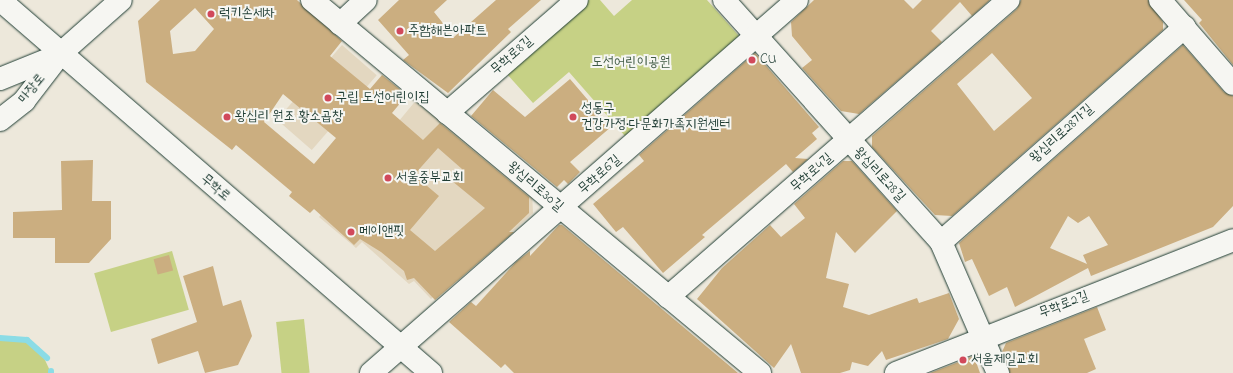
<!DOCTYPE html>
<meta charset="utf-8">
<style>
body{margin:0}
#map{position:relative;width:1233px;height:373px;overflow:hidden;background:#ede8db;font-family:"Indie Flower","Poor Story",sans-serif}
div>[style]{position:absolute}
[style*='--x']{left:calc(var(--x)*1px);top:calc(var(--y)*1px);width:calc(var(--w)*1px);rotate:calc(var(--a)*1deg)}
.built>*{inset:0;background:#e3d7c0;transform-origin:0 0}
.green>*{inset:0;background:#c6d185;transform-origin:0 0}
.stream>*{height:6px;margin:-3px;padding:0 3px;transform-origin:3px;border-radius:3px;background:#8bdce6}
.building>*{inset:0;background:#cbae80;transform-origin:0 0}
.roads{filter:drop-shadow(0 0 1px #1f3d34) drop-shadow(0 0 1px #1f3d34)}
.minor>*{height:22px;margin:-11px;padding:0 11px;transform-origin:11px;border-radius:11px;background:#f6f6f2}
.major>*{height:22px;margin:-11px;padding:0 11px;transform-origin:11px;border-radius:11px;background:#f6f6f2}
.dots>*{width:11px;height:11px;translate:-50% -50%;box-sizing:border-box;border:2px solid #f6f6f2;border-radius:50%}
span{translate:-50% -50%;white-space:nowrap;text-align:center;line-height:1.15;-webkit-text-stroke:4px #f6f6f2;paint-order:stroke}
.poi-label{font-size:14px;color:#1f3d34}
.left{translate:0 -50%;text-align:left}
.street-label{font-size:14px;color:#1f3d34}
.park-label{font-size:14px;color:#405b44}
</style>
<div id="map">
<div class="built">
<i style="left:342px;top:45px;width:46px;height:99px;rotate:41deg"></i>
<i style="clip-path:polygon(418px 98px,532px 192px,533px 213px,458px 281px,454px 277px,431px 299px,414px 281px,409px 284px,362px 242px,356px 248px,319px 217px)"></i>
</div>
<div class="green">
<i style="clip-path:polygon(589px 0,600px 0,614px 16px,632px 0,707px 0,739px 36px,625px 136px,569px 72px,533px 103px,506px 73px)"></i>
<i style="left:172px;top:251px;width:61px;height:81px;rotate:74deg"></i>
<i style="left:304px;top:319px;width:54px;height:28px;rotate:84deg"></i>
<i style="clip-path:polygon(14px 336px,39px 347px,51px 373px,0 373px,0 338px)"></i>
</div>
<div class="stream">
<i style="--x:0;--y:338;--w:27;--a:4"></i>
<i style="--x:27;--y:340;--w:27;--a:42"></i>
<i style="--x:51;--y:373;--w:2;--a:-90"></i>
</div>
<div class="building">
<i style="clip-path:polygon(evenodd,160px 0,297px 0,342px 41px,330px 56px,370px 89px,382px 75px,407px 95px,392px 113px,423px 140px,440px 123px,529px 197px,529px 213px,509px 232px,514px 232px,435px 300px,414px 278px,407px 280px,404px 271px,381px 252px,360px 239px,354px 245px,314px 209px,310px 213px,289px 196px,292px 192px,236px 145px,232px 150px,146px 82px,138px 21px,160px 0,195px 8px,214px 29px,195px 51px,173px 54px,170px 31px,195px 8px,160px 0,283px 94px,336px 138px,314px 164px,264px 122px,283px 94px,160px 0,438px 148px,462px 169px,452px 181px,485px 208px,435px 251px,410px 230px,439px 196px,414px 175px,438px 148px)"></i>
<i style="clip-path:polygon(399px 0,447px 0,434px 12px,454px 37px,496px 0,541px 0,508px 29px,511px 32px,448px 93px,403px 60px,409px 55px,378px 20px)"></i>
<i style="clip-path:polygon(814px 0,904px 0,913px 9px,922px 0,990px 0,972px 16px,960px 2px,931px 31px,942px 42px,859px 114px,841px 111px,802px 68px,812px 60px,792px 36px,791px 22px)"></i>
<i style="clip-path:polygon(evenodd,1021px 0,1148px 0,1163px 22px,1163px 30px,952px 216px,935px 215px,872px 147px,872px 136px,1017px 9px,1021px 0,992px 53px,1032px 98px,994px 131px,957px 84px,992px 53px)"></i>
<i style="clip-path:polygon(1184px 0,1233px 0,1233px 65px,1199px 23px,1202px 20px)"></i>
<i style="clip-path:polygon(evenodd,1183px 45px,1224px 92px,1233px 96px,1233px 206px,1213px 227px,1091px 276px,1088px 268px,1015px 307px,1007px 287px,989px 296px,972px 259px,965px 262px,959px 243px,1183px 45px,1068px 216px,1078px 223px,1089px 216px,1108px 245px,1083px 255px,1087px 264px,1050px 248px,1068px 216px)"></i>
<i style="clip-path:polygon(755px 53px,819px 127px,812px 133px,817px 139px,795px 158px,808px 159px,793px 172px,786px 164px,702px 235px,705px 237px,663px 273px,623px 227px,616px 232px,593px 204px,644px 161px,639px 155px)"></i>
<i style="clip-path:polygon(570px 79px,611px 127px,570px 162px,580px 172px,568px 184px,564px 180px,557px 187px,471px 116px,493px 90px,525px 117px)"></i>
<i style="clip-path:polygon(93px 160px,92px 201px,111px 201px,111px 239px,89px 263px,55px 263px,55px 238px,13px 238px,13px 212px,62px 210px,61px 161px)"></i>
<i style="clip-path:polygon(843px 161px,852px 161px,897px 211px,855px 253px,836px 232px,826px 278px,849px 284px,843px 307px,869px 315px,917px 298px,919px 303px,949px 293px,959px 319px,948px 339px,886px 360px,882px 351px,868px 366px,852px 362px,850px 370px,840px 373px,801px 373px,791px 344px,774px 368px,697px 299px,722px 268px,770px 225px,781px 237px,805px 218px,794px 204px)"></i>
<i style="clip-path:polygon(559px 225px,562px 225px,738px 373px,514px 373px,505px 364px,501px 368px,449px 322px,471px 302px,476px 306px,516px 262px,530px 251px,530px 256px)"></i>
<i style="left:169px;top:255px;width:16px;height:16px;rotate:75deg"></i>
<i style="clip-path:polygon(213px 266px,223px 306px,241px 300px,252px 336px,238px 365px,205px 373px,198px 351px,158px 364px,151px 339px,197px 322px,183px 276px)"></i>
<i style="clip-path:polygon(1097px 307px,1106px 330px,1084px 339px,1096px 369px,1087px 373px,1010px 373px,1002px 352px,1006px 343px)"></i>
<i style="clip-path:polygon(974px 356px,980px 373px,930px 373px)"></i>
</div>
<div class="roads">
<div class="minor">
<i style="--x:312;--y:0;--w:583;--a:39.78"></i>
<i style="--x:724;--y:0;--w:325;--a:48.1"></i>
<i style="--x:941;--y:242;--w:143;--a:66.5"></i>
<i style="--x:1160;--y:0;--w:111;--a:49"></i>
<i style="--x:340;--y:24;--w:35;--a:-43"></i>
<i style="--x:447;--y:113;--w:172;--a:-41"></i>
<i style="--x:941;--y:242;--w:325;--a:-41.4"></i>
<i style="--x:668;--y:297;--w:452;--a:-41.1"></i>
<i style="--x:371;--y:373;--w:566;--a:-41.2"></i>
<i style="--x:896;--y:373;--w:362;--a:-21.5"></i>
</div>
<div class="major">
<i style="--x:0;--y:0;--w:570;--a:40.87"></i>
<i style="--x:0;--y:79;--w:64;--a:-22.1"></i>
<i style="--x:0;--y:120;--w:31;--a:-38"></i>
<i style="--x:24;--y:101;--w:59;--a:-52.5"></i>
<i style="--x:60;--y:54;--w:81;--a:-41.5"></i>
</div>
</div>
<div class="dots">
<i style="left:211px;top:14px;background:#d1495b"></i>
<i style="left:400px;top:31px;background:#d1495b"></i>
<i style="left:752px;top:60px;background:#d1495b"></i>
<i style="left:328px;top:98px;background:#d1495b"></i>
<i style="left:227px;top:117px;background:#d1495b"></i>
<i style="left:573px;top:117px;background:#d1495b"></i>
<i style="left:388px;top:178px;background:#d1495b"></i>
<i style="left:351px;top:232px;background:#d1495b"></i>
<i style="left:963px;top:360px;background:#d1495b"></i>
</div>
<div class="poi-label">
<span class="left" style="left:219px;top:14px">럭키손세차</span>
<span class="left" style="left:408px;top:31px">주함해븐아파트</span>
<span class="left" style="left:760px;top:60px">CU</span>
<span class="left" style="left:336px;top:98px">구립 도선어린이집</span>
<span class="left" style="left:581px;top:117px">성동구<br>건강가정·다문화가족지원센터</span>
<span class="left" style="left:235px;top:117px">왕십리 원조 황소곱창</span>
<span class="left" style="left:396px;top:178px">서울중부교회</span>
<span class="left" style="left:359px;top:232px">메이앤핏</span>
<span class="left" style="left:971px;top:360px">서울제일교회</span>
</div>
<div class="street-label">
<span style="left:512px;top:56px;rotate:-41deg">무학로8길</span>
<span style="left:32px;top:89px;rotate:-50deg">마장로</span>
<span style="left:1062px;top:134px;rotate:-42deg">왕십리로28가길</span>
<span style="left:812px;top:173px;rotate:-41deg">무학로4길</span>
<span style="left:600px;top:175px;rotate:-41deg">무학로6길</span>
<span style="left:879px;top:175px;rotate:47deg">왕십리로28길</span>
<span style="left:535px;top:187px;rotate:40deg">왕십리로30길</span>
<span style="left:215px;top:188px;rotate:40deg">무학로</span>
<span style="left:1064px;top:305px;rotate:-21deg">무학로2길</span>
</div>
<div class="park-label">
<span style="left:631px;top:63px">도선어린이공원</span>
</div>
</div>
